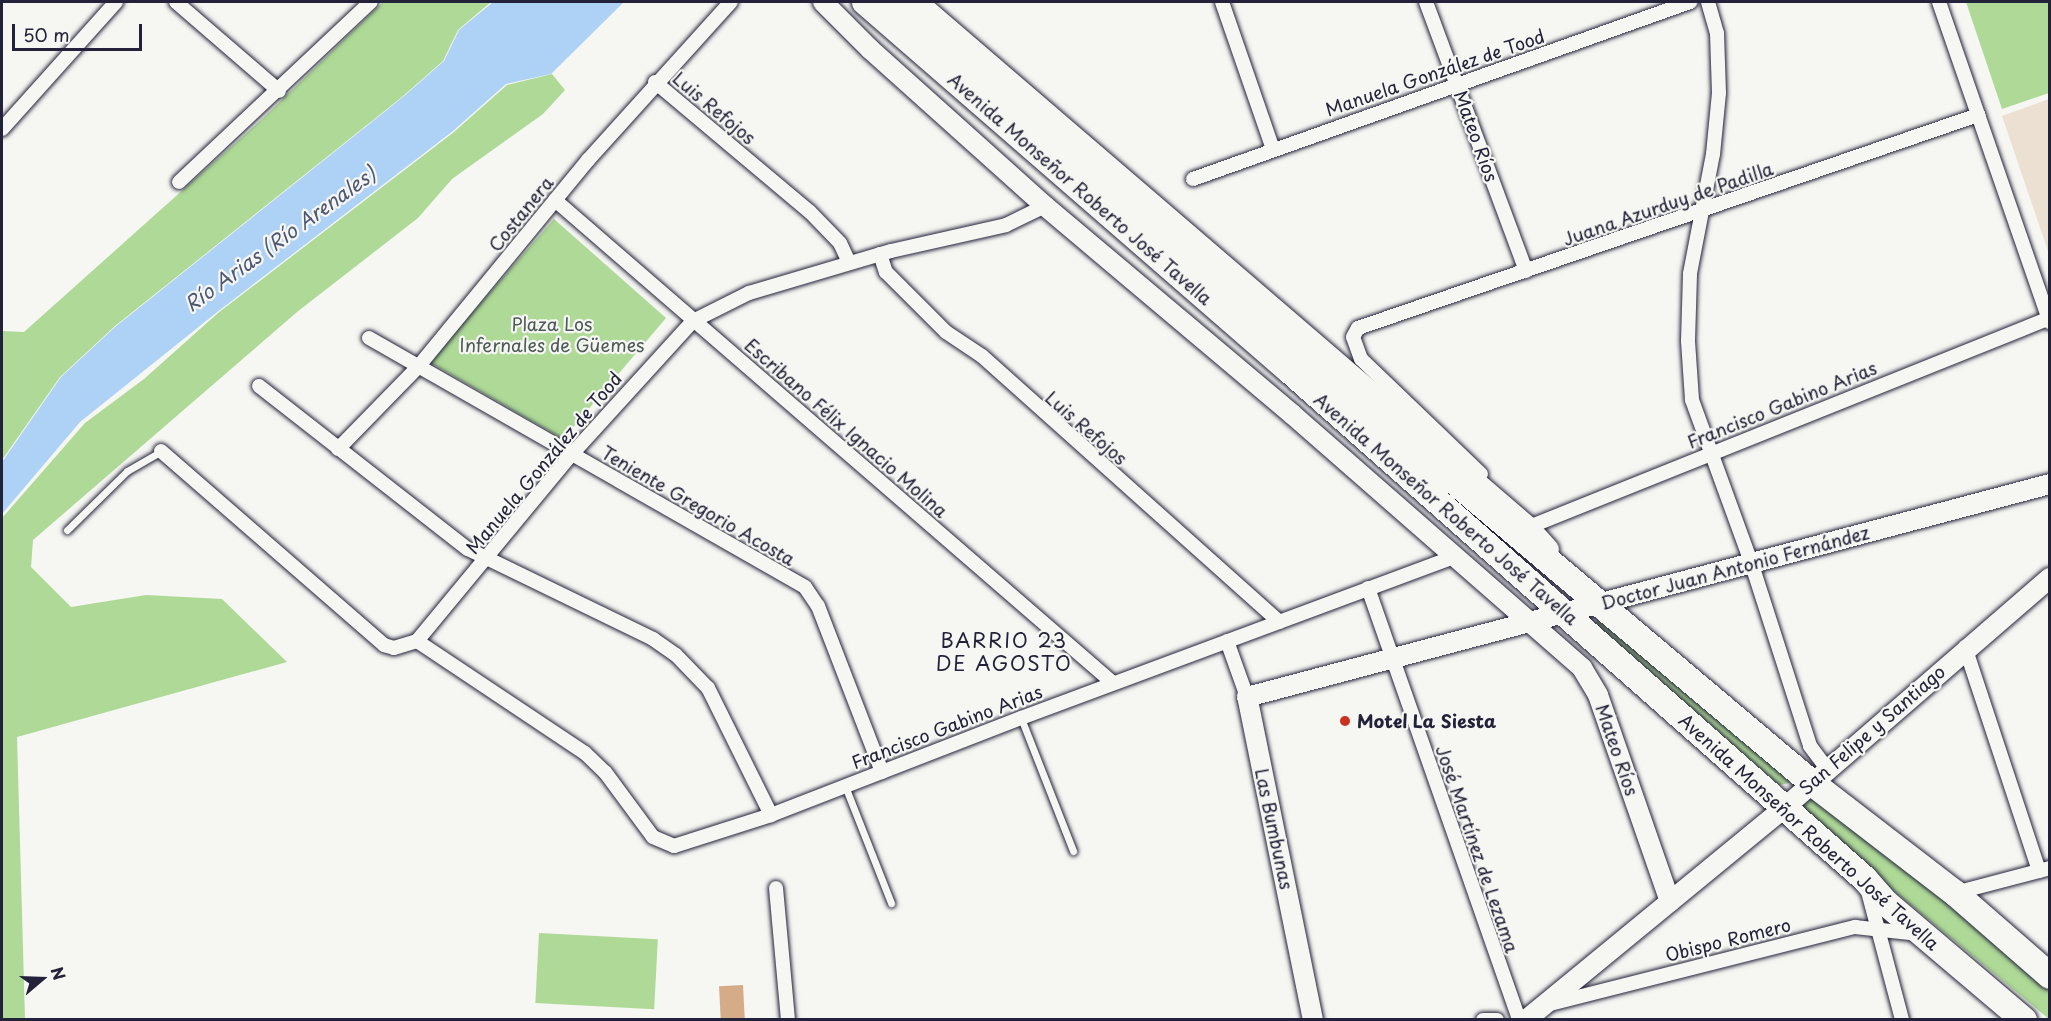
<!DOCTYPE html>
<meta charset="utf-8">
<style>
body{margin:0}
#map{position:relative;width:2051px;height:1021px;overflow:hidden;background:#f6f6f2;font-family:"Playpen Sans",sans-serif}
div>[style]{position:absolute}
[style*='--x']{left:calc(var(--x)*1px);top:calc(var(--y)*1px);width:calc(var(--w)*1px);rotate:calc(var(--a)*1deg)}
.built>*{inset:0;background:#ece0d2}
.green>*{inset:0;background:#aed997;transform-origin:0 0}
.water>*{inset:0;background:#aed2f6}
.building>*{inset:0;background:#d5ac87;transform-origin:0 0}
.roads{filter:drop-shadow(0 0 2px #22223b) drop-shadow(0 0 2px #22223b)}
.lane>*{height:7px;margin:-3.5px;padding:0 3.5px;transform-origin:3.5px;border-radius:3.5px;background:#f6f6f2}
.street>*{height:14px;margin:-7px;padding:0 7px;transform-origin:7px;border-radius:7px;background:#f6f6f2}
.secondary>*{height:20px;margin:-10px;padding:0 10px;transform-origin:10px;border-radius:10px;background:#f6f6f2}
.highway>*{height:26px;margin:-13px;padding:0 13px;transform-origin:13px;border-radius:13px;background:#f6f6f2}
.dots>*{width:16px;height:16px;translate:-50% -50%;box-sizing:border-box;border:3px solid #f6f6f2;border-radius:50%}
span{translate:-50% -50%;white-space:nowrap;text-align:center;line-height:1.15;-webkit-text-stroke:4.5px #f6f6f2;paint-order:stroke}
.street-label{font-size:18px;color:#22223b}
.park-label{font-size:18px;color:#4c5957}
.poi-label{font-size:18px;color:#22223b;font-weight:700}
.left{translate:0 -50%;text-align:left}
.water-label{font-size:20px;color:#4c5773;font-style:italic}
.neighbourhood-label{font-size:20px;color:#22223b;letter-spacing:1.5px}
.frame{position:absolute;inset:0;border:3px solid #22223b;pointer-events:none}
.north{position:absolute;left:12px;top:949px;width:60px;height:60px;-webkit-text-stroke:4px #f6f6f2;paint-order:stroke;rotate:71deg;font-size:16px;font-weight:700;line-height:24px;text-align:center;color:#22223b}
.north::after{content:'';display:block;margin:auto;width:21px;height:27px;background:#22223b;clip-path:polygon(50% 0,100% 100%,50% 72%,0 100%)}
.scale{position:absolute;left:12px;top:24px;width:130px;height:27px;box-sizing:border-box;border:3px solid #22223b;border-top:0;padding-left:8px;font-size:18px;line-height:21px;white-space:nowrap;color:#22223b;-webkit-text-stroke:4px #f6f6f2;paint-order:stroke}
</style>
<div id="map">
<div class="built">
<i style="clip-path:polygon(2049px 99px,2050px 99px,2049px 254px,2002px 116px)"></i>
</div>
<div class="green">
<i style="clip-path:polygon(383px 2px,491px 2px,458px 30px,443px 61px,402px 97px,115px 326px,60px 377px,2px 460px,2px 331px,24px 332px,260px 121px)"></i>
<i style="clip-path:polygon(1966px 2px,2049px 2px,2049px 93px,2002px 109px)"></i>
<i style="clip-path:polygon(552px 74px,565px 90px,543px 114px,452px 179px,418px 218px,297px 312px,33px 540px,31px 567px,71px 607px,146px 595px,222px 599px,287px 662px,17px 737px,25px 1019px,2px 1019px,2px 518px,85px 423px,144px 379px,218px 313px,454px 132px,507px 85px)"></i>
<i style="clip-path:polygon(554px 219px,666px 318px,563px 439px,429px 362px)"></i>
<i style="clip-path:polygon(1598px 618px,1791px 781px,1789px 783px,1779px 785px,1594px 625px)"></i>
<i style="clip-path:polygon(1813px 790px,2049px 987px,2049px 1019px,1803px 816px,1799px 798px)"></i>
<i style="left:539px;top:933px;width:119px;height:70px;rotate:3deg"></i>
</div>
<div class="water">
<i style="clip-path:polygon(493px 2px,624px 2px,551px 74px,506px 84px,453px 131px,216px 313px,80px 422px,2px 514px,2px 462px,61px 377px,115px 327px,403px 97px,444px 61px,459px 30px)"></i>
</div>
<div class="building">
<i style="left:743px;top:985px;width:35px;height:24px;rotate:87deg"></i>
</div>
<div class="roads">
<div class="lane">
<i style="--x:67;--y:530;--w:84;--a:-44.5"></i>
<i style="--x:127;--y:471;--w:39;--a:-30"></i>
<i style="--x:1021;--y:718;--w:143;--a:68.6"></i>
<i style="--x:845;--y:786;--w:126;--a:68.5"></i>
</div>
<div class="street">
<i style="--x:176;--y:2;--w:136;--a:40.8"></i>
<i style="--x:1222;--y:2;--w:156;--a:70.9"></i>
<i style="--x:1426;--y:2;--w:287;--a:69.6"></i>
<i style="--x:1708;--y:2;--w:32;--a:74"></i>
<i style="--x:1717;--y:33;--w:60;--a:88.1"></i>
<i style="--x:1719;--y:93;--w:61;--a:95.6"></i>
<i style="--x:1713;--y:154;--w:122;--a:100.9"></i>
<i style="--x:1690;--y:274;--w:67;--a:91.7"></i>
<i style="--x:1688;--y:341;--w:59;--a:86.1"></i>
<i style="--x:1692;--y:400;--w:176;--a:70"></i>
<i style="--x:1752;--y:565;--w:190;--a:72.2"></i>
<i style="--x:1810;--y:746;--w:30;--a:53"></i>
<i style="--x:1939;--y:2;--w:339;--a:70.9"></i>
<i style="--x:655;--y:82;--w:202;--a:40"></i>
<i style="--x:810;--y:212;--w:43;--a:45.9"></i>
<i style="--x:840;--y:243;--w:21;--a:65"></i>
<i style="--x:2;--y:129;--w:171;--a:-48.1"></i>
<i style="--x:1193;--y:179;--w:528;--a:-19.6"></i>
<i style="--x:179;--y:182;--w:263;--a:-43.2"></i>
<i style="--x:555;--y:200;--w:738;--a:40.88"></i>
<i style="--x:880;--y:254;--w:19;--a:72"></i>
<i style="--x:886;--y:272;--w:85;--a:45"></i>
<i style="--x:946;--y:332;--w:43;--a:33.7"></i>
<i style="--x:982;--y:356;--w:399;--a:41.8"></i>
<i style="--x:369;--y:338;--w:502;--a:29.73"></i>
<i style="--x:805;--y:587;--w:23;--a:56"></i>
<i style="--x:818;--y:606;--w:178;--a:68.9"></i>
<i style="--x:259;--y:386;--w:265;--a:38"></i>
<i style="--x:468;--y:549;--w:206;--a:25.9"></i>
<i style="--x:653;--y:639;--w:28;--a:35"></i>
<i style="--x:676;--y:655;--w:46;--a:45.9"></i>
<i style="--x:708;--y:688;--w:142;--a:63.6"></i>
<i style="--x:338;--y:449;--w:115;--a:-45.7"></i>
<i style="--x:418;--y:367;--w:268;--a:-50.6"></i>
<i style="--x:588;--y:160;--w:213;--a:-47.9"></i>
<i style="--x:161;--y:451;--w:296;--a:41"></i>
<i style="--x:384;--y:645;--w:10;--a:17"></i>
<i style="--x:394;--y:648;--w:24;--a:-17"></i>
<i style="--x:417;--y:641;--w:202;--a:33.7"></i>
<i style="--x:585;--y:753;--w:28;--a:44"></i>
<i style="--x:605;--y:772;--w:81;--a:53.6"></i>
<i style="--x:653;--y:837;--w:23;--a:23"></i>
<i style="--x:674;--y:846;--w:102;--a:-17.7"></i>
<i style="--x:771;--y:815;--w:268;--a:-21.2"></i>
<i style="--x:1021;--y:718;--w:465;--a:-20.4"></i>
<i style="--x:1481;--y:474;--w:166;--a:-136.2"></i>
<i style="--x:1361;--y:359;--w:23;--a:-110"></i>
<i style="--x:1353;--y:337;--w:10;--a:-61"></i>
<i style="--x:1358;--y:328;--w:656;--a:-18.96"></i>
<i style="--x:1524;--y:522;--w:7;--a:45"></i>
<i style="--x:1529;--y:527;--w:561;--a:-21.86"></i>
<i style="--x:1368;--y:588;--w:458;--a:70.7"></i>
<i style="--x:417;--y:641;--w:241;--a:-50.4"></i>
<i style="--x:571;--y:455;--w:181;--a:-47.7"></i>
<i style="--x:693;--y:321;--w:63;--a:-26.6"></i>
<i style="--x:749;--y:293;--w:148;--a:-16.5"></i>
<i style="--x:891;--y:251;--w:118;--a:-12.7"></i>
<i style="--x:1006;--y:225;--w:43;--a:-26"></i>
<i style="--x:1227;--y:641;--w:59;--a:70.3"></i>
<i style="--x:1965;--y:647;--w:236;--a:71.7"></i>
<i style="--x:776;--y:888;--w:133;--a:84.8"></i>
<i style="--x:1867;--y:888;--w:137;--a:75.1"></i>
<i style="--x:1955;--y:893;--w:98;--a:-14.7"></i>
<i style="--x:1550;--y:1004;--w:315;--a:-14.2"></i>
<i style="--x:1855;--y:927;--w:62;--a:6.4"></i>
<i style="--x:1483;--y:1020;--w:14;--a:0"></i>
</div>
<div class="secondary">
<i style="--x:823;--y:2;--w:66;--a:45"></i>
<i style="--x:870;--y:49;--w:235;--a:41.9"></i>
<i style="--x:1045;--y:206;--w:323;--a:40.1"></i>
<i style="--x:1292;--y:414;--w:386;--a:41.2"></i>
<i style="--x:1582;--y:668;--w:31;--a:59"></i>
<i style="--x:1598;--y:695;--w:219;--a:70.8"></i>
<i style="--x:918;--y:2;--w:806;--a:40.67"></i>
<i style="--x:1529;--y:527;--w:30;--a:48"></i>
<i style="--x:1313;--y:1020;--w:330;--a:-101.5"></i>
<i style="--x:1247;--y:697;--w:831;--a:-14.86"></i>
<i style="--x:1526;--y:1020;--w:333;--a:-39.4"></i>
<i style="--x:1783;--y:809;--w:353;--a:-40.9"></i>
</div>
<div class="highway">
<i style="--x:865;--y:2;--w:563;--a:40.97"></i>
<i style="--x:1290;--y:371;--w:767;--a:41.46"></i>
<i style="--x:1865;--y:879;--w:32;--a:49"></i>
<i style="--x:1886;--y:903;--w:181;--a:40.3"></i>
<i style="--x:894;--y:2;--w:546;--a:40.69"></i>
<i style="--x:1308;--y:358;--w:659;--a:40.14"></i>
<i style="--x:1812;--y:783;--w:180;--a:37.6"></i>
<i style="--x:1955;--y:893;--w:126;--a:41.1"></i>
</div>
</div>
<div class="dots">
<i style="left:1345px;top:721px;background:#c8321e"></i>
</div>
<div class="street-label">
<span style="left:1435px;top:73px;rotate:-19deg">Manuela González de Tood</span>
<span style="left:714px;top:108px;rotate:40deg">Luis Refojos</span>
<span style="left:1476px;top:136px;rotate:70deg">Mateo Ríos</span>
<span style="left:1080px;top:189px;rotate:41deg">Avenida Monseñor Roberto José Tavella</span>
<span style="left:1668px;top:204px;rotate:-19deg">Juana Azurduy de Padilla</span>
<span style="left:521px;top:214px;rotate:-51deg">Costanera</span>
<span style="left:1782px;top:405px;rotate:-22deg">Francisco Gabino Arias</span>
<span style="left:846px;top:428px;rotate:41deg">Escribano Félix Ignacio Molina</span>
<span style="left:1086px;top:428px;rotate:41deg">Luis Refojos</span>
<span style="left:544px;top:463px;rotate:-50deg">Manuela González de Tood</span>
<span style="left:698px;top:506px;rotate:30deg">Teniente Gregorio Acosta</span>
<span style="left:1446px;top:509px;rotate:41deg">Avenida Monseñor Roberto José Tavella</span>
<span style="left:1735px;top:568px;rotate:-15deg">Doctor Juan Antonio Fernández</span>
<span style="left:947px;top:727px;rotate:-21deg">Francisco Gabino Arias</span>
<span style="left:1872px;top:730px;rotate:-41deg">San Felipe y Santiago</span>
<span style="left:1617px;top:750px;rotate:71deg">Mateo Ríos</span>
<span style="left:1274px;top:829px;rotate:78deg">Las Bumbunas</span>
<span style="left:1809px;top:832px;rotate:42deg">Avenida Monseñor Roberto José Tavella</span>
<span style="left:1477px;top:849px;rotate:71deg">José Martínez de Lezama</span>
<span style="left:1728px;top:940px;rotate:-14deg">Obispo Romero</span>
</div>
<div class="park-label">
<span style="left:552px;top:335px">Plaza Los<br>Infernales de Güemes</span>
</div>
<div class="poi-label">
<span class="left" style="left:1357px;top:721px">Motel La Siesta</span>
</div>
<div class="water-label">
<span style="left:280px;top:239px;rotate:-36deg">Río Arias (Río Arenales)</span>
</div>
<div class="neighbourhood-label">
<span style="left:1004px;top:652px">BARRIO 23<br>DE AGOSTO</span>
</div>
<div class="frame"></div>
<div class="north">N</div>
<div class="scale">50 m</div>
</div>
